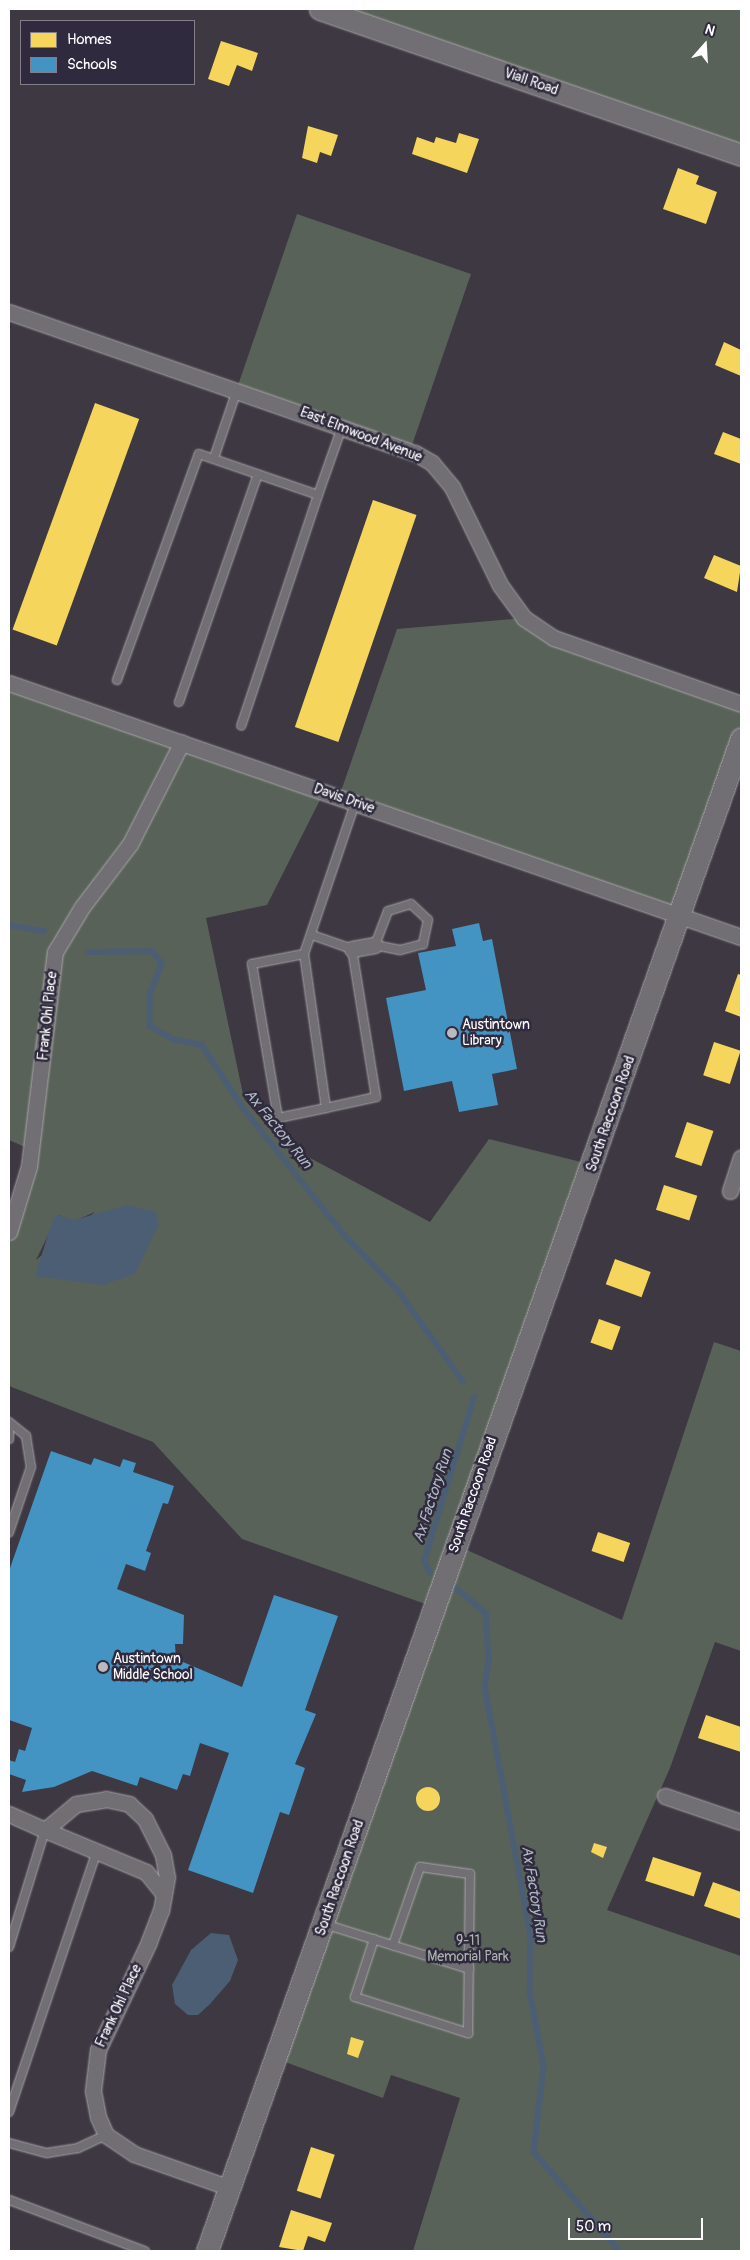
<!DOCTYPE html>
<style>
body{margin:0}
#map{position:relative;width:750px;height:2260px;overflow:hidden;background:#3d3842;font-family:Pangolin,sans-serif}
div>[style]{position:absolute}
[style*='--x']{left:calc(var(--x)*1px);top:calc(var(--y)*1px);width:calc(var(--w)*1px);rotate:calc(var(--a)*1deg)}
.green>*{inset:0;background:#596258;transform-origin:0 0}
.water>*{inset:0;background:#4c5e74}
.homes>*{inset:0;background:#f6d55c;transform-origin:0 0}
.round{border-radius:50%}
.schools>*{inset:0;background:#4393c3}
.stream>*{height:5.5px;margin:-2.75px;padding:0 2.75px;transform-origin:2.75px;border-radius:2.75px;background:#4c5e74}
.roads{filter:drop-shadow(0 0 1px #a8a5aa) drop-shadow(0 0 1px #a8a5aa)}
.lane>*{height:8px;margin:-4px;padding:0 4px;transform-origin:4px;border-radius:4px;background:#716f74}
.street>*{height:15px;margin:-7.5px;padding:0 7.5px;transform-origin:7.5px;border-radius:7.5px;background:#716f74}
.secondary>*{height:21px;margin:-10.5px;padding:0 10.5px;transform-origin:10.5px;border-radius:10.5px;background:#716f74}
.dots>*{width:14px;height:14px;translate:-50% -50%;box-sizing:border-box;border:2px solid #2f2a3d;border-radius:50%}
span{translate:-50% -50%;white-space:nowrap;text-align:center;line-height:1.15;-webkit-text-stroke:5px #2f2a3d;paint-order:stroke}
.street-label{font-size:14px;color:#fff}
.poi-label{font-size:14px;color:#fff}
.left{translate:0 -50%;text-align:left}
.park-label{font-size:14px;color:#aeb4ae}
.water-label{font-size:15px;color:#afb8c3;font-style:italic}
.frame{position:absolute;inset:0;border:10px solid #fff;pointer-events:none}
.legend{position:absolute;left:20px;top:20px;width:175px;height:65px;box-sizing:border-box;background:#2f2a3d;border:1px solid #827f8b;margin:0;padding:6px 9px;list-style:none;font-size:15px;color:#fff}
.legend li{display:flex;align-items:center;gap:10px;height:25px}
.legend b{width:25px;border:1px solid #827f8b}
.north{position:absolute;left:680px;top:20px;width:50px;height:50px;-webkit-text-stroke:4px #2f2a3d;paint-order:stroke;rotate:19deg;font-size:14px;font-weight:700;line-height:20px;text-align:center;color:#fff}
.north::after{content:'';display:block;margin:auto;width:18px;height:22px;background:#fff;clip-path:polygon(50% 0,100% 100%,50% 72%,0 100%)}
.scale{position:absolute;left:568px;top:2218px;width:135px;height:22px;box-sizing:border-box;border:2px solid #fff;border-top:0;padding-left:6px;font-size:15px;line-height:18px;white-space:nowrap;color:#fff;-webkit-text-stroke:4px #2f2a3d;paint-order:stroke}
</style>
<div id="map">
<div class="green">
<i style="clip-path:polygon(320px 9px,741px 9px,741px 155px)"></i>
<i style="left:297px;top:214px;width:184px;height:186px;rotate:19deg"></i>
<i style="clip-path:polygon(524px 618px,741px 704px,741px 739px,680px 916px,339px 797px,397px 629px)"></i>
<i style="clip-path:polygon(evenodd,9px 683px,324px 792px,267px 905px,206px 918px,244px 1099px,282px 1143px,430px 1222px,489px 1139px,593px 1165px,456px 1545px,622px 1620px,714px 1342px,741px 1351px,741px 1651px,715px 1642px,670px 1768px,607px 1910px,741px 1956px,741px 2251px,413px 2251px,460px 2098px,391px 2075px,383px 2098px,277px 2059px,434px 1607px,242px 1539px,153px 1442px,9px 1386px,9px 1232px,32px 1150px,9px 1140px,9px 683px,95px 1212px,36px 1260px,58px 1215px,74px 1221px,95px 1212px)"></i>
</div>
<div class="water">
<i style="clip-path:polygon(127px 1205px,156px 1212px,159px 1224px,135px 1274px,103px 1285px,35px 1276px,53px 1219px,58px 1215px,74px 1220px)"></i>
<i style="clip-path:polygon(211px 1933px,229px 1935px,238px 1960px,230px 1981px,210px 2004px,198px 2015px,188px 2015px,175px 2004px,172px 1985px,191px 1950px)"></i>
</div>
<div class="homes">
<i style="clip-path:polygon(221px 41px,258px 53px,252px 71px,237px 65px,229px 86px,208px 79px)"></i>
<i style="clip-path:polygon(308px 126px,338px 135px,331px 156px,320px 152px,317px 163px,302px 158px)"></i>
<i style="clip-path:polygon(459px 133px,479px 139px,467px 173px,412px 154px,417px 137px,434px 143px,436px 137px,456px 143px)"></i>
<i style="clip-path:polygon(678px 168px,699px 176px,696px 184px,717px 192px,706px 224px,663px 209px)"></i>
<i style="clip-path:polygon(724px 342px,741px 350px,741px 376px,715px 365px)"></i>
<i style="left:95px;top:403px;width:47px;height:241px;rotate:20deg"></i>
<i style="clip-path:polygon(723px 432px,741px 439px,741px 464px,714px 454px)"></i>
<i style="left:373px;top:500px;width:46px;height:240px;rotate:19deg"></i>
<i style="clip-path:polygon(714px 555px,741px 566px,737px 592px,704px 578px)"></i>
<i style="clip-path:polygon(738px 974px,741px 975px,741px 1017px,725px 1011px)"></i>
<i style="left:714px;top:1042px;width:28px;height:35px;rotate:18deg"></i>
<i style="left:687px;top:1122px;width:28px;height:37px;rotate:19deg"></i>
<i style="left:664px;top:1185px;width:35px;height:26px;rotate:18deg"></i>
<i style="left:615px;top:1259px;width:38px;height:27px;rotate:20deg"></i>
<i style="left:599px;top:1319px;width:23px;height:25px;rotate:20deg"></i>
<i style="left:598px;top:1532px;width:34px;height:20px;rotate:19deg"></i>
<i style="clip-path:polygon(706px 1715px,741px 1727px,741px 1752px,698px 1738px)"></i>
<i class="round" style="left:416px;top:1787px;width:24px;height:24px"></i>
<i style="clip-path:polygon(594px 1843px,607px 1847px,603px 1858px,591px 1852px)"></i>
<i style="left:653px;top:1857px;width:51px;height:25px;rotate:18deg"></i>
<i style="clip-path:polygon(713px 1882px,741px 1892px,741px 1919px,704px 1906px)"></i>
<i style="clip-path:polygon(351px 2037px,364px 2041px,358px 2058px,347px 2054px)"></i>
<i style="left:311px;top:2147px;width:25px;height:46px;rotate:18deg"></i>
<i style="clip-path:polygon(291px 2210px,332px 2223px,325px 2242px,308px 2236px,303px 2251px,279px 2247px)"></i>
</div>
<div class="schools">
<i style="clip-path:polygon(479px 923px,483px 941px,492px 939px,517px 1069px,492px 1074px,498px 1105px,459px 1112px,452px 1081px,404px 1091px,386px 998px,426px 990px,418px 953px,456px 946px,452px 929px)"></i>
<i style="clip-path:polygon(51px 1451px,91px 1465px,94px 1458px,120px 1467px,123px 1459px,136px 1463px,133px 1472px,174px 1486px,168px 1504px,163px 1503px,146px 1551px,151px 1553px,145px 1571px,126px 1564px,117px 1589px,184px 1615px,183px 1644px,175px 1644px,176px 1659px,242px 1687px,274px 1595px,338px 1616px,305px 1710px,316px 1714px,295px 1764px,305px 1768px,289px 1815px,280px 1812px,253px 1893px,188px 1870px,229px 1753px,200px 1743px,190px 1776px,183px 1774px,177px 1790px,140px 1777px,137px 1786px,92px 1771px,54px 1787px,22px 1792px,26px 1780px,9px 1774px,9px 1760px,15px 1762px,19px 1749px,25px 1751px,32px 1728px,9px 1720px,9px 1571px)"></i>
</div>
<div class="stream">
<i style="--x:9;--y:925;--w:36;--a:10"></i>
<i style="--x:89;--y:952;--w:63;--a:-0.9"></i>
<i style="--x:152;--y:951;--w:16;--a:52"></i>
<i style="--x:162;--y:964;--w:33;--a:111"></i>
<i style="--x:150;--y:995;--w:31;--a:90"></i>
<i style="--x:150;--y:1026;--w:29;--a:29"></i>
<i style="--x:175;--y:1040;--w:27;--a:10"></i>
<i style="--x:202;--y:1045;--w:77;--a:56.7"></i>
<i style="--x:244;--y:1109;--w:165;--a:51.4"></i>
<i style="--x:347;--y:1238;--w:73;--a:45.6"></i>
<i style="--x:398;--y:1290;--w:112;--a:54.5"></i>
<i style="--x:430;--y:1573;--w:13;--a:-117"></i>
<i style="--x:424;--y:1561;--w:171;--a:-73"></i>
<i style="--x:454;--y:1586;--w:42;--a:40.2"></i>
<i style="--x:486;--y:1613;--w:47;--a:86.3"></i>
<i style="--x:489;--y:1660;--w:27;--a:98"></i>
<i style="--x:485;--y:1687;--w:251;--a:79.5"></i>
<i style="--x:531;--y:1934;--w:58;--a:91"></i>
<i style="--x:530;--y:1992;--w:75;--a:79.3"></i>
<i style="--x:544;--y:2066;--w:87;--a:96.6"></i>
<i style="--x:534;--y:2152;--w:131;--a:49"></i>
</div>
<div class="roads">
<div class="lane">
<i style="--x:214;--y:458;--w:72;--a:-71.3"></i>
<i style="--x:318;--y:495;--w:72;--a:-70.6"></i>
<i style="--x:117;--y:680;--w:240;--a:-70.1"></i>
<i style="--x:199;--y:454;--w:126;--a:19"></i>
<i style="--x:318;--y:495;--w:243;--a:108.4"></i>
<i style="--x:179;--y:702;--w:241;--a:-70.9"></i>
<i style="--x:411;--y:904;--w:23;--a:43"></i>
<i style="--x:428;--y:920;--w:25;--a:102"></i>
<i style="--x:423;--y:944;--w:24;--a:165"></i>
<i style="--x:400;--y:950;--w:25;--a:-169"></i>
<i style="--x:375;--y:945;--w:36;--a:-69"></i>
<i style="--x:388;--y:911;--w:24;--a:-17"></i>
<i style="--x:312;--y:935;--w:42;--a:19.3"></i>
<i style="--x:352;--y:949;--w:150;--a:80.8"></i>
<i style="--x:376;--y:1097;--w:51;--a:167.6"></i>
<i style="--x:326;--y:1108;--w:156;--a:-98.1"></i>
<i style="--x:304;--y:954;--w:159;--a:-71.3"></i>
<i style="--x:304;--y:954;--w:53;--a:169.1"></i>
<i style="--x:252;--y:964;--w:156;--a:80.4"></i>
<i style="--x:278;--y:1118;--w:49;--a:-11.8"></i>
<i style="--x:9;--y:1422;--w:22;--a:39"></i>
<i style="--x:26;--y:1436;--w:31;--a:81"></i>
<i style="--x:31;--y:1467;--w:69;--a:108.7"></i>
<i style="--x:9;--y:1428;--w:11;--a:90"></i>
<i style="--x:324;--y:1924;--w:152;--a:17.2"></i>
<i style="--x:374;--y:1939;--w:61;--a:108.1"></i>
<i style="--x:355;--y:1997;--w:119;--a:17.7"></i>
<i style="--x:468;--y:2033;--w:159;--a:-89.3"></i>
<i style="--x:470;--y:1874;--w:50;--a:-172"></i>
<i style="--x:420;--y:1867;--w:83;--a:109.1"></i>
<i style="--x:9;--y:1947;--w:122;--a:-72.9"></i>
<i style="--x:9;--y:2112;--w:276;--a:-71.4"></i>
<i style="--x:9;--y:2143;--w:39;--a:15"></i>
<i style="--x:47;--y:2153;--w:31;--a:-9"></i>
<i style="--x:78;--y:2148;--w:31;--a:-25"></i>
<i style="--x:9;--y:2200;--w:145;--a:20.6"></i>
</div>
<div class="street">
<i style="--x:9;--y:312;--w:430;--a:19.2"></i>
<i style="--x:415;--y:453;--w:20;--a:30"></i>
<i style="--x:432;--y:463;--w:31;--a:50"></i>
<i style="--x:452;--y:487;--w:109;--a:63.9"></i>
<i style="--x:500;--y:585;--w:41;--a:54"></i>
<i style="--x:524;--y:618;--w:36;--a:34"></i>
<i style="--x:554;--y:638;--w:198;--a:19.4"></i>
<i style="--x:9;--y:683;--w:775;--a:19.14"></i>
<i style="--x:352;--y:949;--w:23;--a:-10"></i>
<i style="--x:730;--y:1191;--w:35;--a:-72"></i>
<i style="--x:9;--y:1232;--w:69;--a:-73.1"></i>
<i style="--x:29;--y:1166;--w:216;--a:-83.1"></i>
<i style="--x:55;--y:952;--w:52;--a:-59"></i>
<i style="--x:82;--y:907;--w:79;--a:-52.7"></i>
<i style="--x:130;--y:844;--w:114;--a:-63"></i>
<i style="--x:665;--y:1796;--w:80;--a:18.9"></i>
<i style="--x:9;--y:1814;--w:39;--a:24"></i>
<i style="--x:163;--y:1893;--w:27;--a:-129"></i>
<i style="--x:146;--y:1872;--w:109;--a:-157.4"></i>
<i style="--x:45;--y:1830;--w:40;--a:-40"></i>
<i style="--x:76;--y:1804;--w:30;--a:-9"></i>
<i style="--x:106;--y:1799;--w:24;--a:12"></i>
<i style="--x:129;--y:1804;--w:22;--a:43"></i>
<i style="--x:145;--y:1819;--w:40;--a:63.4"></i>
<i style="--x:163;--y:1855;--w:22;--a:80"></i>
<i style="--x:167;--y:1877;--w:34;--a:100"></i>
<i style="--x:161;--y:1910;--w:34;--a:111"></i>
<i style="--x:149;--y:1942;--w:119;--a:115.3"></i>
<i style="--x:98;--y:2050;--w:41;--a:97"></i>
<i style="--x:93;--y:2091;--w:26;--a:79"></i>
<i style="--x:98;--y:2117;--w:20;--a:66"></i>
<i style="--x:106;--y:2135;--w:34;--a:34"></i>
<i style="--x:134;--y:2154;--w:102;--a:19.5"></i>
</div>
<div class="secondary">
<i style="--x:320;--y:9;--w:446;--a:19.1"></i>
<i style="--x:207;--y:2251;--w:1604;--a:-70.55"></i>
</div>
</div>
<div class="dots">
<i style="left:452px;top:1033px;background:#bbb9bd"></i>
<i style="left:103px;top:1667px;background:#bbb9bd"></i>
</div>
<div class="street-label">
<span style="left:531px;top:82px;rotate:19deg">Viall Road</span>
<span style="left:361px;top:435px;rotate:21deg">East Elmwood Avenue</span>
<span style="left:344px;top:799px;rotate:19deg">Davis Drive</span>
<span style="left:48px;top:1016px;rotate:-84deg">Frank Ohl Place</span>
<span style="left:611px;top:1114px;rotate:-71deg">South Raccoon Road</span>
<span style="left:473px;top:1495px;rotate:-71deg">South Raccoon Road</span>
<span style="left:340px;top:1878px;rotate:-71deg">South Raccoon Road</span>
<span style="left:119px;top:2006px;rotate:-65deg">Frank Ohl Place</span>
</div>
<div class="poi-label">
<span class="left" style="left:462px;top:1033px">Austintown<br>Library</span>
<span class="left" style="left:113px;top:1667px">Austintown<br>Middle School</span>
</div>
<div class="park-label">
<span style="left:468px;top:1949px">9-11<br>Memorial Park</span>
</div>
<div class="water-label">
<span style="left:278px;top:1129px;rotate:51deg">Ax Factory Run</span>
<span style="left:433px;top:1496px;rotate:-72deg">Ax Factory Run</span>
<span style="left:534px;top:1894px;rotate:81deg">Ax Factory Run</span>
</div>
<div class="frame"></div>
<ul class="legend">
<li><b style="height:14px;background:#f6d55c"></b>Homes</li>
<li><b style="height:14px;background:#4393c3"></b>Schools</li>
</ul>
<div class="north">N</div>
<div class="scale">50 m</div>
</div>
